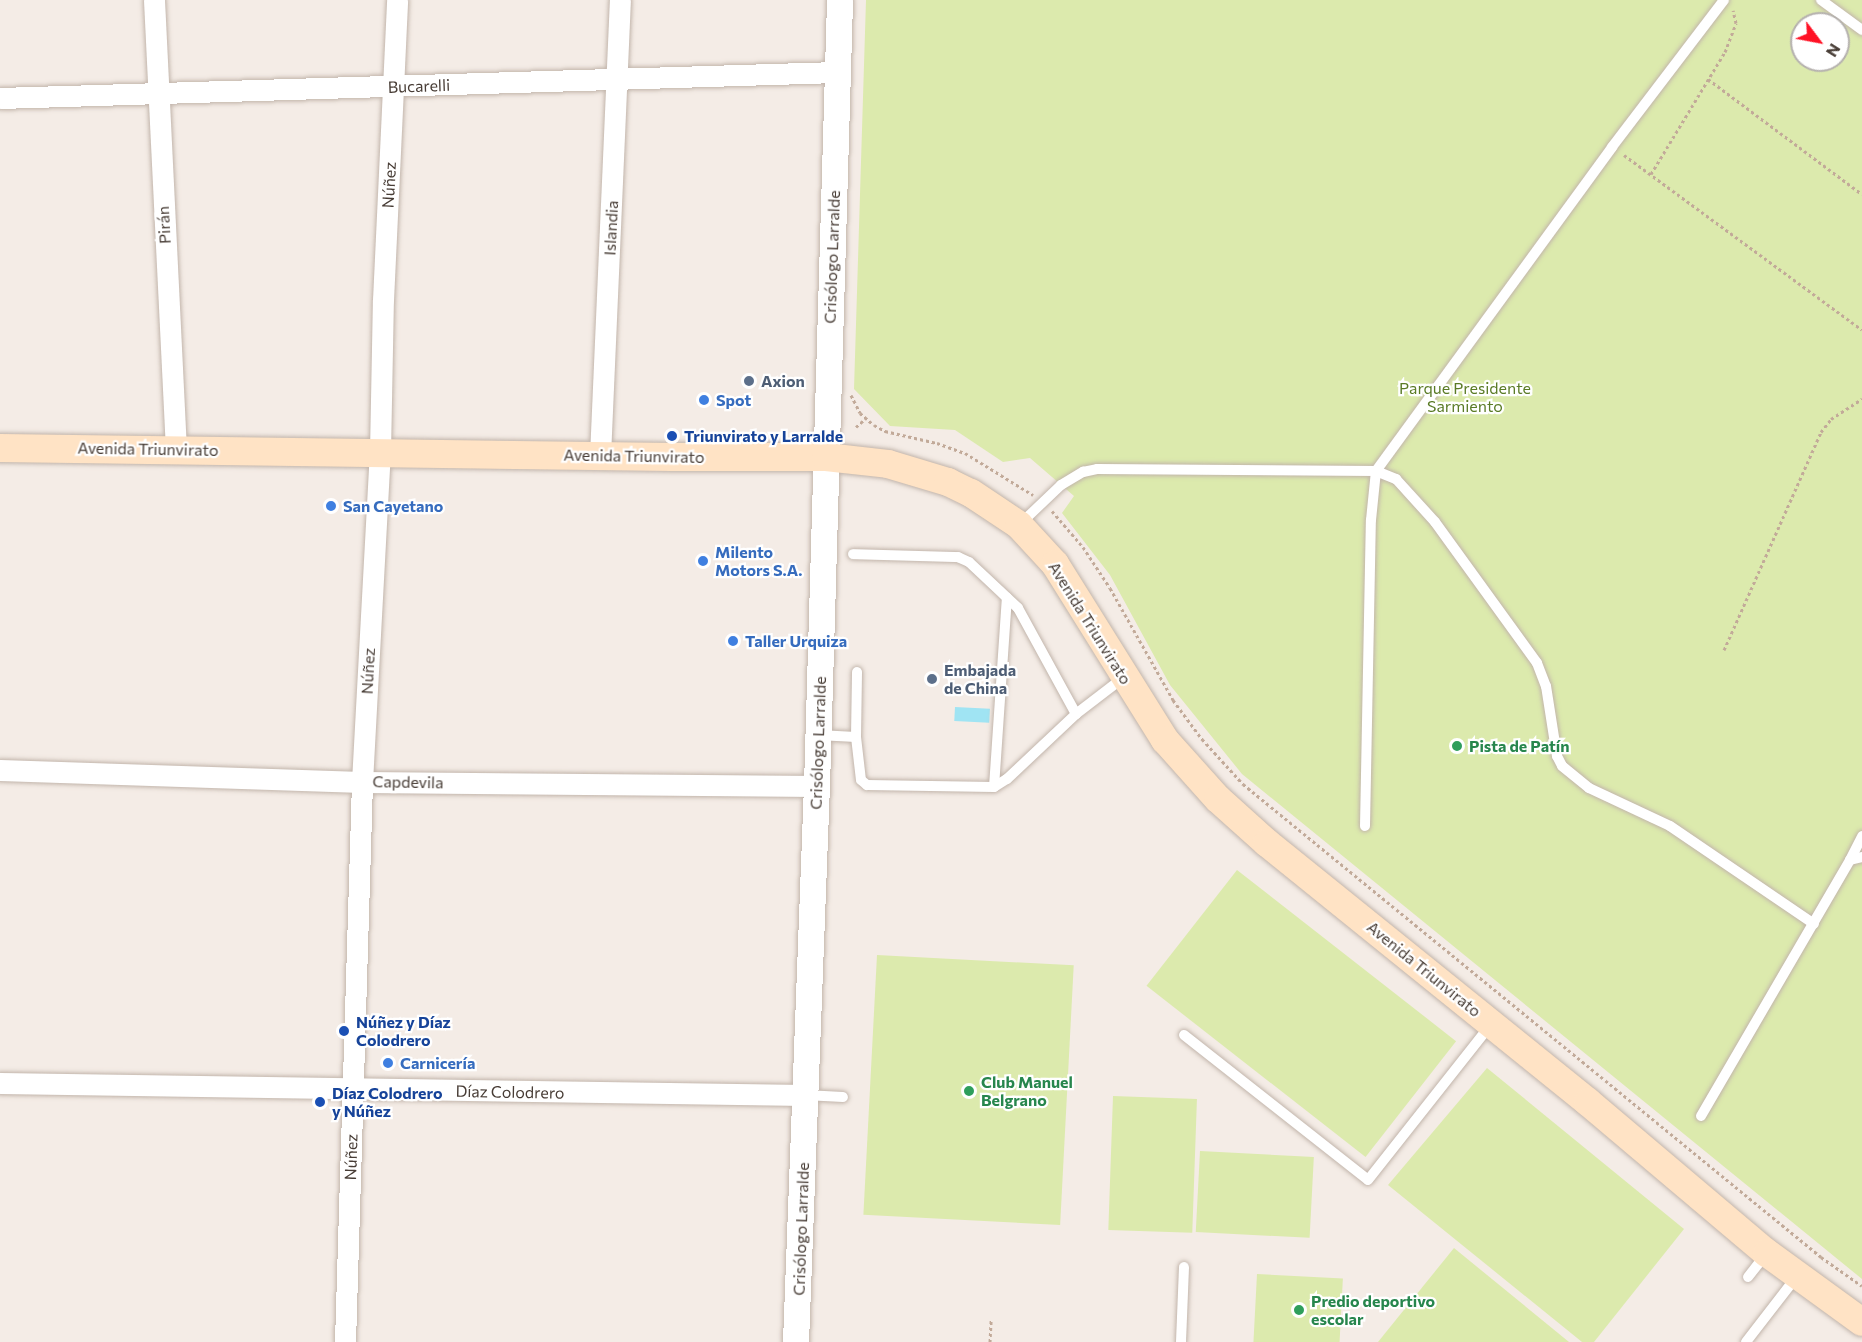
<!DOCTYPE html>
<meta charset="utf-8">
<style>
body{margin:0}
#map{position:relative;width:1862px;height:1342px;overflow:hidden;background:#f4ece6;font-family:Commissioner,sans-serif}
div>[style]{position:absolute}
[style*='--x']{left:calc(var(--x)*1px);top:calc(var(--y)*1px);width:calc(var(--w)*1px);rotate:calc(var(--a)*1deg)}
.green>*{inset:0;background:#dceaad;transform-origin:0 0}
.water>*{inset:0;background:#a0e4f3;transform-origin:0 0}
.path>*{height:3px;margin-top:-1.5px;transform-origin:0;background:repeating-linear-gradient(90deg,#c2aa99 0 3px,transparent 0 6px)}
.roads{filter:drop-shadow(0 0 2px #c2b5ab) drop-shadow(0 0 2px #c2b5ab)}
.service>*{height:10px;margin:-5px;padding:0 5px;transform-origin:5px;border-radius:5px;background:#fff}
.minor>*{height:21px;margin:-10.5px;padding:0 10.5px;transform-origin:10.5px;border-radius:10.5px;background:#fff}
.tertiary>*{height:26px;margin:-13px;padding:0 13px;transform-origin:13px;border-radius:13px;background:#fff}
.secondary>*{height:28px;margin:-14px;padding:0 14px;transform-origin:14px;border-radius:14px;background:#ffe3c5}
.dots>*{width:16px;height:16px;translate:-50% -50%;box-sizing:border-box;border:3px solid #fff;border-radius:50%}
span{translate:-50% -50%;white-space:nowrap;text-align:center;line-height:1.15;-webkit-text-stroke:4.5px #fff;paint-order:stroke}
.street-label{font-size:16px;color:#473c35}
.service-label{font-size:16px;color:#4e5e75;font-weight:700}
.left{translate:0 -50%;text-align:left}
.park-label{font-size:16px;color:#5a7b26}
.shop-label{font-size:16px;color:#366cbe;font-weight:700}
.transit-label{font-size:16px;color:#164399;font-weight:700}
.leisure-label{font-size:16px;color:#27864d;font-weight:700}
.north{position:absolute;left:1790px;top:12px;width:60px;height:60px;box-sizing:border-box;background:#fff;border:2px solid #b5b1ae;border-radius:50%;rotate:122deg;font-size:16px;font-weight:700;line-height:24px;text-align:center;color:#473c35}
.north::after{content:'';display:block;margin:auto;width:21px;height:27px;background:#ff1225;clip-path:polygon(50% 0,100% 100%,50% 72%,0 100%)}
</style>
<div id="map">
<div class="green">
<i style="clip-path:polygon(evenodd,866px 0,1862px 0,1862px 1279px,1242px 774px,1170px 685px,1110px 575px,1062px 513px,1074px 496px,1030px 458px,1003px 462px,955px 430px,890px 426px,854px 389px,866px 0,1802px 24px,1838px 24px,1838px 60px,1802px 60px,1802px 24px)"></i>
<i style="left:1237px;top:870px;width:278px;height:147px;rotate:38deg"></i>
<i style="left:877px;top:955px;width:197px;height:260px;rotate:3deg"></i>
<i style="clip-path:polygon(1487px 1068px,1684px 1229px,1594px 1342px,1582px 1342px,1388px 1185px)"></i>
<i style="left:1113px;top:1096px;width:84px;height:134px;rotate:2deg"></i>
<i style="left:1200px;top:1151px;width:114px;height:81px;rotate:3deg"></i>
<i style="clip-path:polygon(1454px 1248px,1569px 1342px,1378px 1342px)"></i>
<i style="left:1257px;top:1274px;width:86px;height:68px;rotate:3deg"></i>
</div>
<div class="water">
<i style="left:955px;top:707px;width:35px;height:14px;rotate:3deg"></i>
</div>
<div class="path">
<i style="--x:1708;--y:79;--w:192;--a:36.8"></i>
<i style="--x:1624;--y:155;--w:295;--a:36.3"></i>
<i style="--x:1651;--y:174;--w:143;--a:-58.8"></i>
<i style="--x:1725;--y:52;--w:31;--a:-69"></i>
<i style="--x:1736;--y:23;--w:13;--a:-103"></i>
<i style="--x:851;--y:395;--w:20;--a:63"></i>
<i style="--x:860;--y:413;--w:18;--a:41"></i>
<i style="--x:874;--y:425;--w:13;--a:29"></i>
<i style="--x:885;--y:431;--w:53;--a:13"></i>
<i style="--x:937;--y:443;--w:30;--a:20"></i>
<i style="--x:965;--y:453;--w:80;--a:31.7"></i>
<i style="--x:856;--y:427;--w:13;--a:-42"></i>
<i style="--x:1052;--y:511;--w:48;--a:49.3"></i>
<i style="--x:1083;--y:547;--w:49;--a:56.6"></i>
<i style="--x:1110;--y:588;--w:129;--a:60.6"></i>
<i style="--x:1173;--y:700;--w:49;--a:53.4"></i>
<i style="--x:1202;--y:739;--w:61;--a:47.7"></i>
<i style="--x:1243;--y:784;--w:747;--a:39.29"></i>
<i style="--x:1821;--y:1257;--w:50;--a:35.3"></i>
<i style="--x:1724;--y:650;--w:239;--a:-66"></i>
<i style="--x:1821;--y:432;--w:16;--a:-52"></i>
<i style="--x:1831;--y:419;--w:37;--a:-33"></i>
<i style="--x:990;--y:1342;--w:22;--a:-87"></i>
</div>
<div class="roads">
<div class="service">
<i style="--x:1821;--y:0;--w:51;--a:36.2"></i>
<i style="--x:1019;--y:525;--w:58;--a:-43.6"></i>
<i style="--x:1061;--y:485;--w:26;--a:-31"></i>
<i style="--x:1083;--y:472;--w:14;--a:-12"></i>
<i style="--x:1097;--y:469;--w:279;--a:0.4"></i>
<i style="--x:1376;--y:471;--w:22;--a:22"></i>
<i style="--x:1396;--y:479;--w:58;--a:47.8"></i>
<i style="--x:1435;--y:522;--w:174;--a:54.1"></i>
<i style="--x:1537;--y:663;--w:25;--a:69"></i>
<i style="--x:1546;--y:686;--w:71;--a:81.1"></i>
<i style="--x:1557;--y:756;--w:11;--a:63"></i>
<i style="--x:1562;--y:766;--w:35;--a:39"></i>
<i style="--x:1589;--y:788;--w:89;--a:25.1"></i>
<i style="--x:1670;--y:826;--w:174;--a:34.2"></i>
<i style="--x:1076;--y:714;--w:59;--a:-37.5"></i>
<i style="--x:818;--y:735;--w:38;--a:3"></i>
<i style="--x:856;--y:737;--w:43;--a:83.4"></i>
<i style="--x:861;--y:780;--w:8;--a:40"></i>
<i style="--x:867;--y:785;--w:127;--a:0.9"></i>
<i style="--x:994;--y:787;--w:15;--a:-32"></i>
<i style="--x:1007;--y:779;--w:95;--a:-43.3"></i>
<i style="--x:1076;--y:714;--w:121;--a:-118.7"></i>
<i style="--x:1018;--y:608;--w:67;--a:-136.8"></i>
<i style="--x:969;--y:562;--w:12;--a:-156"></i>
<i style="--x:958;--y:557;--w:105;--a:-178.4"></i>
<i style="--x:856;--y:737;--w:65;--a:-89.1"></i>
<i style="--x:994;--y:787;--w:190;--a:-86.1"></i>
<i style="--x:1365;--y:826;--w:306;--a:-88.9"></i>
<i style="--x:1371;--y:520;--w:49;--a:-84.2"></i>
<i style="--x:1376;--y:471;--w:401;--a:-53.9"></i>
<i style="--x:1612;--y:147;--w:185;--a:-52.7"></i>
<i style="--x:1850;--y:860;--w:27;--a:-63"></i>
<i style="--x:1184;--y:1035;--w:234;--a:38.2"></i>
<i style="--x:1368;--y:1180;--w:199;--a:-51.7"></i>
<i style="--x:805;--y:1095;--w:38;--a:3"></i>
<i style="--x:1701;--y:1116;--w:296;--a:-59.8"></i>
<i style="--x:1850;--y:860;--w:12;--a:-14"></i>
<i style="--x:1748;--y:1277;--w:31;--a:-52"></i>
<i style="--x:1181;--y:1342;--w:75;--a:-87.7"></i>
<i style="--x:1746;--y:1342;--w:83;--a:-52.3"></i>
</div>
<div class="minor">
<i style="--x:154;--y:0;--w:450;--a:87.2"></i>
<i style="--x:0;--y:98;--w:838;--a:-1.78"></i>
<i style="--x:600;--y:456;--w:456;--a:-87.5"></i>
<i style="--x:0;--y:770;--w:362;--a:1.9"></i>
<i style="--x:362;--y:782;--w:455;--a:0.5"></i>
<i style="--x:0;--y:1083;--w:805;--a:0.85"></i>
<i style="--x:345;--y:1342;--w:560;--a:-88.26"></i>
<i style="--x:362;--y:782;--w:330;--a:-86.9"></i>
<i style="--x:380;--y:452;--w:152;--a:-88.9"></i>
<i style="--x:383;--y:300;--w:300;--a:-87.3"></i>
</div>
<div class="tertiary">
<i style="--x:796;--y:1342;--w:556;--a:-87.84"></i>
<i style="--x:817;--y:786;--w:786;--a:-88.32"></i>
</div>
<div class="secondary">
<i style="--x:0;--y:448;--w:672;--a:0.77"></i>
<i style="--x:672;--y:457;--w:154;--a:0"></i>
<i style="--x:826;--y:457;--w:62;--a:6.4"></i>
<i style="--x:888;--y:464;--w:63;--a:16.7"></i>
<i style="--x:948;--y:482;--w:25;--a:26"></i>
<i style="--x:971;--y:493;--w:58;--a:33.7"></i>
<i style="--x:1019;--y:525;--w:53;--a:47.3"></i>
<i style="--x:1055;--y:564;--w:208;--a:58"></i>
<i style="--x:1165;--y:740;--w:79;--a:48.1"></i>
<i style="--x:1218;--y:799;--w:66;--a:41.9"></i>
<i style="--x:1267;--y:843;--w:412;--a:38.9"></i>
<i style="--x:1588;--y:1102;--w:234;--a:40.2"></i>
<i style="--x:1767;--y:1253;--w:117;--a:36"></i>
</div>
</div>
<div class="dots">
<i style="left:749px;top:381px;background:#5c6f8a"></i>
<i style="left:704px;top:400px;background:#3f7fe0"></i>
<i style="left:672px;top:436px;background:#1a4fb4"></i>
<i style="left:331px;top:506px;background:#3f7fe0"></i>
<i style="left:703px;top:561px;background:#3f7fe0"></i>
<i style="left:733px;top:641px;background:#3f7fe0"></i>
<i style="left:932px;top:679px;background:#5c6f8a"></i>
<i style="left:1457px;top:746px;background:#2e9e5b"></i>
<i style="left:344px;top:1031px;background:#1a4fb4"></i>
<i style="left:388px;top:1063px;background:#3f7fe0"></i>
<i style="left:969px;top:1091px;background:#2e9e5b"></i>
<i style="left:320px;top:1102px;background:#1a4fb4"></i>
<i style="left:1299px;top:1310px;background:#2e9e5b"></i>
</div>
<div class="street-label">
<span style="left:419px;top:86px;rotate:-2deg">Bucarelli</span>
<span style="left:389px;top:185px;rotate:-87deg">Núñez</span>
<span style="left:164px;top:225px;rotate:-93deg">Pirán</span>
<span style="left:611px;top:228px;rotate:-87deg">Islandia</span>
<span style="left:832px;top:257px;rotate:-88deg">Crisólogo Larralde</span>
<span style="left:148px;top:449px;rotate:1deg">Avenida Triunvirato</span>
<span style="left:634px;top:456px;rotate:1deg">Avenida Triunvirato</span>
<span style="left:1090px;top:623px;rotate:58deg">Avenida Triunvirato</span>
<span style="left:368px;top:671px;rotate:-87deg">Núñez</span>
<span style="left:818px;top:743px;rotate:-88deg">Crisólogo Larralde</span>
<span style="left:408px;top:782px;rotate:1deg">Capdevila</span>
<span style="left:1424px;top:969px;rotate:39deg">Avenida Triunvirato</span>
<span style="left:510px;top:1092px;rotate:1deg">Díaz Colodrero</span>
<span style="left:351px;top:1157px;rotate:-88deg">Núñez</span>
<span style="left:801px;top:1229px;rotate:-88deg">Crisólogo Larralde</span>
</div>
<div class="service-label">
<span class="left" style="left:761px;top:381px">Axion</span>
<span class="left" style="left:944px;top:679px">Embajada<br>de China</span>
</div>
<div class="park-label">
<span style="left:1465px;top:397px">Parque Presidente<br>Sarmiento</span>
</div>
<div class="shop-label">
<span class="left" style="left:716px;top:400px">Spot</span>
<span class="left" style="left:343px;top:506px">San Cayetano</span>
<span class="left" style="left:715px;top:561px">Milento<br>Motors S.A.</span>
<span class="left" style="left:745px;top:641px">Taller Urquiza</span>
<span class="left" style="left:400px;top:1063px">Carnicería</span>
</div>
<div class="transit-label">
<span class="left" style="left:684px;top:436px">Triunvirato y Larralde</span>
<span class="left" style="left:356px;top:1031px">Núñez y Díaz<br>Colodrero</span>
<span class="left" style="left:332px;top:1102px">Díaz Colodrero<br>y Núñez</span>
</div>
<div class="leisure-label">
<span class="left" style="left:1469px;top:746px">Pista de Patín</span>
<span class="left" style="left:981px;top:1091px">Club Manuel<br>Belgrano</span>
<span class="left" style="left:1311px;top:1310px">Predio deportivo<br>escolar</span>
</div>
<div class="north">N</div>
</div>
